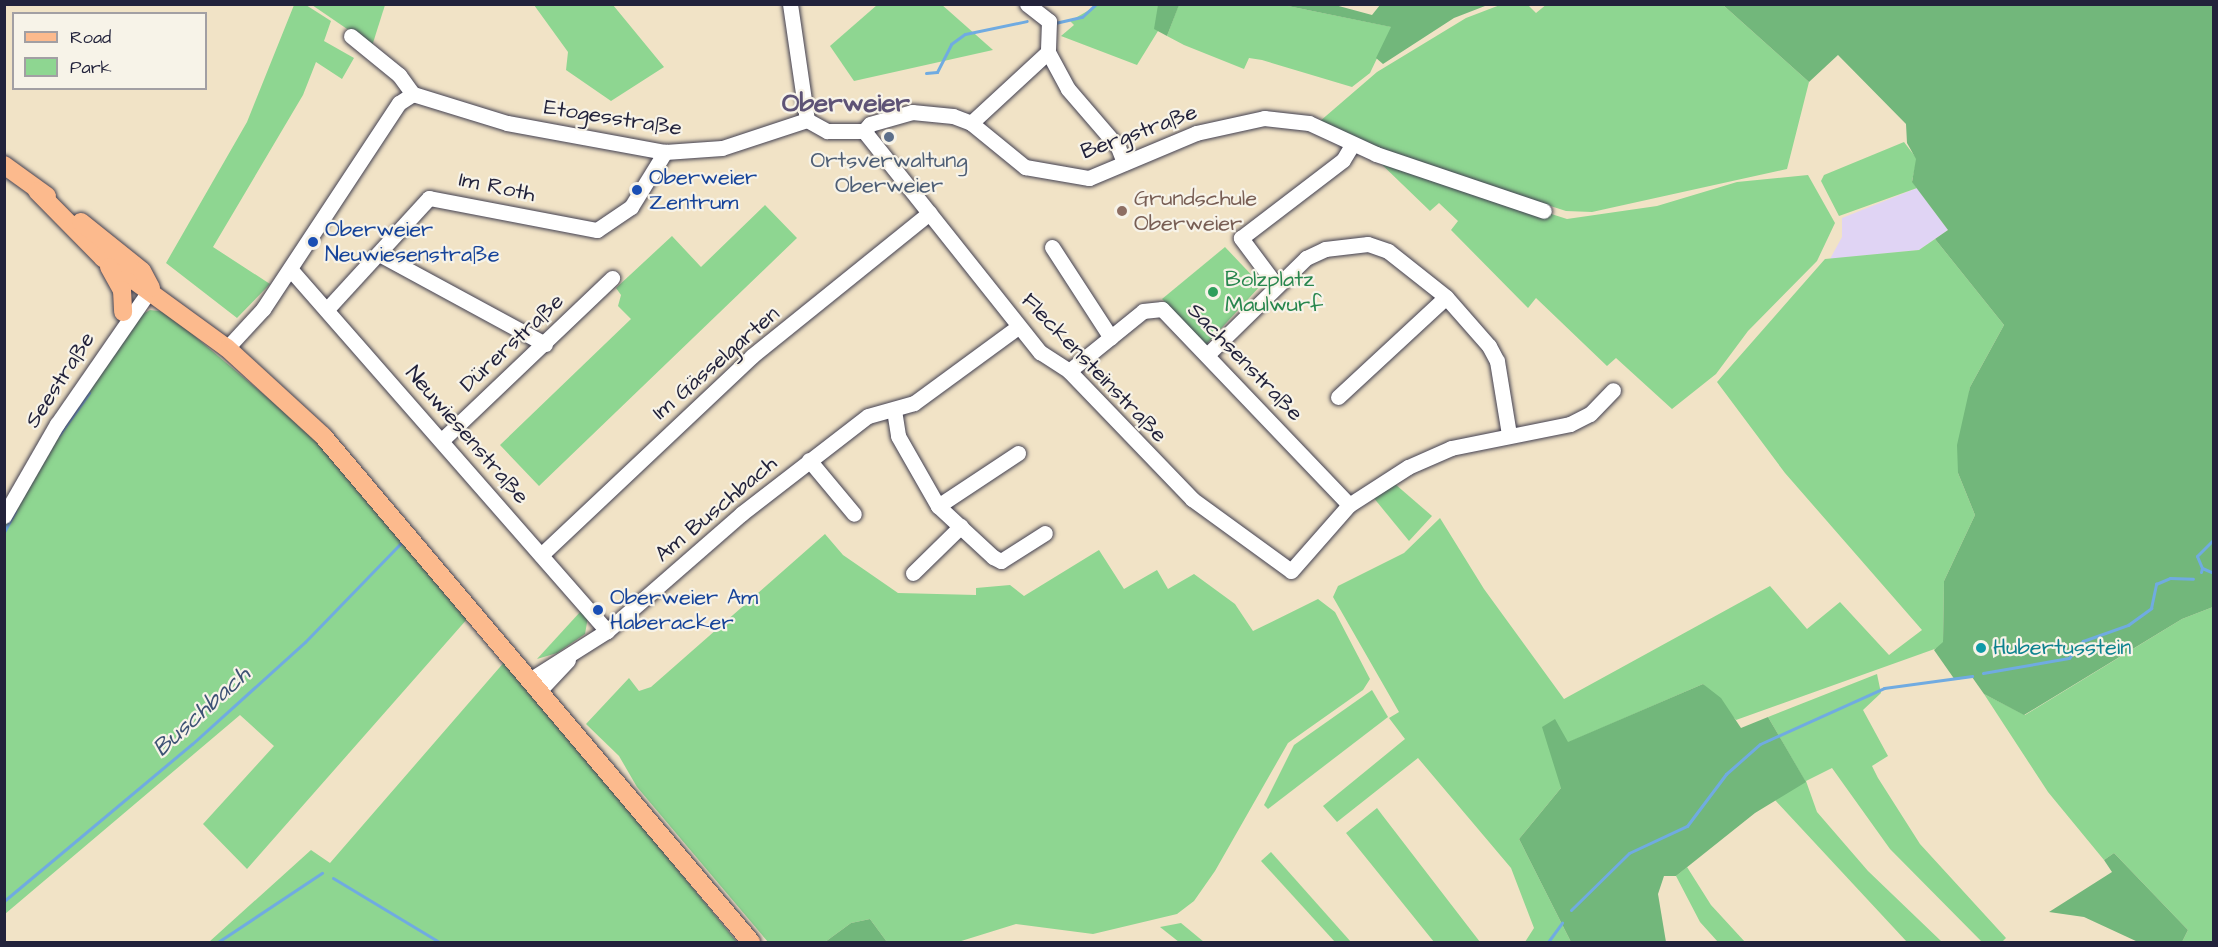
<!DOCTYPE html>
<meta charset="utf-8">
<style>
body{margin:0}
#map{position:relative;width:2218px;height:947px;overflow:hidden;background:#f1e3c6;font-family:"Architects Daughter",sans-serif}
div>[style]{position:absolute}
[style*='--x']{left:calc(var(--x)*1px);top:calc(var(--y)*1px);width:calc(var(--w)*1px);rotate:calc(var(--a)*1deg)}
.built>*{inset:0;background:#e0d4f4}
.green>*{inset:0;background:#8ed691}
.forest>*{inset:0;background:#72b77b}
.stream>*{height:3px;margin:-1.5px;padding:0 1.5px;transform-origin:1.5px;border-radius:1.5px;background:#70abe1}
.roads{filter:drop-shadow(0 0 2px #413f50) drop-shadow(0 0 2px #413f50)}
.minor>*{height:15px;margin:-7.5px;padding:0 7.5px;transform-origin:7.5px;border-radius:7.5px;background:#fff}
.major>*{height:18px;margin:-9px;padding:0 9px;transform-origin:9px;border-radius:9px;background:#fcba8d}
.dots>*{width:16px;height:16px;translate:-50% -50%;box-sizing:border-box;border:3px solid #f7f3e8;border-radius:50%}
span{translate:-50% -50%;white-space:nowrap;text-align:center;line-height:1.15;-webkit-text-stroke:4.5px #f7f3e8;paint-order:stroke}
.street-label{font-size:22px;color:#22223b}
.service-label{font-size:22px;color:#4e5e75}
.transit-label{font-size:22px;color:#164399}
.left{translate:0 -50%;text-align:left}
.education-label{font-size:22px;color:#785e54}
.leisure-label{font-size:22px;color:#27864d}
.culture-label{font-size:22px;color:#0d838f}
.water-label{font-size:24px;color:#3d5275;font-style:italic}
.quarter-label{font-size:26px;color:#5e5376;font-weight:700}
.frame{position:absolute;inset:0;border:6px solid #22223b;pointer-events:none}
.legend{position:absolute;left:12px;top:12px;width:195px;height:78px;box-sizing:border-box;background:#f7f3e8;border:2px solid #a29fa3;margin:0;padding:8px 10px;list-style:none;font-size:18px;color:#22223b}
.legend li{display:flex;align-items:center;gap:12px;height:30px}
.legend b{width:30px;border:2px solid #a29fa3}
</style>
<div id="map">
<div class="built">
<i style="clip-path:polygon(1917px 188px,1948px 230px,1919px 250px,1830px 259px,1842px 237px,1842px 218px)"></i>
</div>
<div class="green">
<i style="clip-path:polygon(941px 4px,993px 50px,854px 81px,830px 46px,877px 5px)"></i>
<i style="clip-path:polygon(1179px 4px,1283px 5px,1392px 27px,1370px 73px,1352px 87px,1262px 60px,1249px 58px,1244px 69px,1184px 45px,1167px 36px)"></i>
<i style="clip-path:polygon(1547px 4px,1723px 5px,1809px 82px,1787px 169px,1592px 212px,1566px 211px,1360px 145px,1319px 122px,1377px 72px,1466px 18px,1500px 5px,1528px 5px,1536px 13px)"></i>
<i style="clip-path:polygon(294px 5px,306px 5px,331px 21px,324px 41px,354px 58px,342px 79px,316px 62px,303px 95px,213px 247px,270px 284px,237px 318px,166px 263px,247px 122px)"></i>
<i style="clip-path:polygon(312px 5px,385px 5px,372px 46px)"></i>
<i style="clip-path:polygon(534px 5px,613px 5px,664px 67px,611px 101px,566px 70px,568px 52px)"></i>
<i style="clip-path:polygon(1098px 5px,1158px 5px,1158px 31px,1137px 65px,1061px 36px,1074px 25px,1070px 21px)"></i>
<i style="clip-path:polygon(1904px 142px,1917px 159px,1912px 181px,1917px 188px,1839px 216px,1821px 181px,1824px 175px)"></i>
<i style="clip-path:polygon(1374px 157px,1567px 219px,1657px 206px,1737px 182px,1808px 175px,1835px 223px,1817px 261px,1748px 331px,1716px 374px,1672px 409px,1616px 358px,1607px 366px,1536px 298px,1528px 308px,1451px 230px,1458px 221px,1439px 203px,1430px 211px)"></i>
<i style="clip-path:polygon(765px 205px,797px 238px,539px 486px,500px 445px,631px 319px,618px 306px,621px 295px,616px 288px,672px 236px,701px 267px)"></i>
<i style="clip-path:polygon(1935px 239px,2004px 325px,1970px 387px,1958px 473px,1975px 515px,1944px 581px,1943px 646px,1736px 720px,1703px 684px,1567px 743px,1561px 788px,1519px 839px,1571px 942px,1525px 942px,1534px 928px,1511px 868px,1418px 758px,1337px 822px,1323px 806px,1405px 739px,1389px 718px,1399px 712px,1333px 597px,1338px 586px,1404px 553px,1440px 518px,1484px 589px,1564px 699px,1770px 586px,1807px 629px,1840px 602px,1889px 655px,1922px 630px,1785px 473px,1717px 382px,1825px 259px,1919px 250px)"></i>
<i style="clip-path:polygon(1225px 247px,1261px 285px,1206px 345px,1162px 299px)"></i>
<i style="clip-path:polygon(150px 310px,166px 312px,308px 432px,468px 618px,247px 869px,203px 824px,274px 746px,240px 715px,5px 914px,4px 525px,22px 489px,139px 316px)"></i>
<i style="clip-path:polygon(1395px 484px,1432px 516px,1409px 541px,1373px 497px)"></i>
<i style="clip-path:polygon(825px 534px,843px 555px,898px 593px,976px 595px,976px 588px,1010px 585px,1024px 596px,1099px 550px,1124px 589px,1157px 570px,1168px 589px,1194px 574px,1235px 604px,1253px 631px,1318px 599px,1335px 612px,1370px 679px,1363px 690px,1288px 743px,1215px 871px,1194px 901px,1177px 914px,1093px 934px,1016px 924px,958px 942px,887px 942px,870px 919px,851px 923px,825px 942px,768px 942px,637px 787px,619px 756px,586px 724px,629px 678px,639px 691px,651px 687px)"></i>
<i style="clip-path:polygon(2213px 607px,2213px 942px,2182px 942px,2188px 930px,2114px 853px,2104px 860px,2048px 792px,1984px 694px,2025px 715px,2182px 619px)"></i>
<i style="clip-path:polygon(581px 611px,588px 617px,585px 634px,557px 653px,537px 659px)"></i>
<i style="clip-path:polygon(506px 660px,737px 942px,209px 942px,311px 850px,330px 863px)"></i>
<i style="clip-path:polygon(1877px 674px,1881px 693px,1863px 710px,1888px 756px,1872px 766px,1878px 778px,1920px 844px,2006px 938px,2002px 942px,1982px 942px,1890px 849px,1832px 768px,1806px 781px,1817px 812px,1868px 871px,1942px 942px,1907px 942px,1775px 800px,1805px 781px,1768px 717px)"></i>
<i style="clip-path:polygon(1372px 690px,1388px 717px,1268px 809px,1264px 805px,1294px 745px)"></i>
<i style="clip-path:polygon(1377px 808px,1383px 816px,1480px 942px,1434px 942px,1346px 833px)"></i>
<i style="clip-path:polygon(1271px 852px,1351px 942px,1335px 942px,1261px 861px)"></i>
<i style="clip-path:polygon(1687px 867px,1711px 905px,1745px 942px,1718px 942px,1700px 922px,1676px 876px)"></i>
<i style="clip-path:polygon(1181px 923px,1204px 942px,1179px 942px,1160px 927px)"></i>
</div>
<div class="forest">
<i style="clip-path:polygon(1158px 5px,1179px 5px,1167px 36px,1154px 29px)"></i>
<i style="clip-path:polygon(1283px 5px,1335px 5px,1372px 15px,1380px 5px,1485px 6px,1454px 18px,1383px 64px,1376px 58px,1391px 27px)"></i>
<i style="clip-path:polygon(1723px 5px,2213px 5px,2213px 607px,2182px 619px,2024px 715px,1984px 694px,1972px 677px,1955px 680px,1934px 650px,1943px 642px,1944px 581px,1975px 515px,1958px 473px,1957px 445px,1970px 387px,2004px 325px,1935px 239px,1948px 230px,1912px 182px,1916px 159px,1907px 143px,1906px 124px,1838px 55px,1809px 82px)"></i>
<i style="clip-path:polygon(1703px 684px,1721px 698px,1741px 728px,1768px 717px,1806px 782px,1755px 813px,1676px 876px,1664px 876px,1658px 894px,1666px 942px,1571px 942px,1519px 839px,1561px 788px,1542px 727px,1555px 719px,1568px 742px)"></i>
<i style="clip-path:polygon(2114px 853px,2188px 930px,2182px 942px,2138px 942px,2084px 917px,2049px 912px,2112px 872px,2104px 860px)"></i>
<i style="clip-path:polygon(870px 919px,887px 942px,825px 942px,851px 923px)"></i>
</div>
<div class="stream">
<i style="--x:1055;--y:23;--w:28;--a:-13"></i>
<i style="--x:1082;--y:17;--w:19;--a:-43"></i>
<i style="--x:926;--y:73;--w:11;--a:-5"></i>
<i style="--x:937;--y:72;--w:31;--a:-63"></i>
<i style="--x:951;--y:44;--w:17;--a:-36"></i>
<i style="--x:965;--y:34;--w:63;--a:-11.8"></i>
<i style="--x:59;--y:435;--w:52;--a:-54.5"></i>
<i style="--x:4;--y:532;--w:24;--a:-62"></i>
<i style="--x:2202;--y:568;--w:13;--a:-113"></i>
<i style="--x:2197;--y:556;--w:24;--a:-45"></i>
<i style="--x:2201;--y:572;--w:4;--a:-76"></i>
<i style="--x:2202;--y:568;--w:13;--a:23"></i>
<i style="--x:1983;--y:673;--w:87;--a:-9.9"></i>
<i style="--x:2069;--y:658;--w:22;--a:-51"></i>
<i style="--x:2083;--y:641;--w:48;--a:-19.6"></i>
<i style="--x:2128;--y:625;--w:29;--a:-36"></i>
<i style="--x:2151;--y:608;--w:25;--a:-78"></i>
<i style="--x:2156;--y:584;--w:15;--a:-23"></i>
<i style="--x:2170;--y:578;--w:23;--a:2"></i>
<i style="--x:333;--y:878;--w:124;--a:31.1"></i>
<i style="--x:4;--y:901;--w:245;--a:-39.9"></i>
<i style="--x:192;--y:744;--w:152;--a:-42.1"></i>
<i style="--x:305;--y:642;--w:142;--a:-45.9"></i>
<i style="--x:1571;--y:910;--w:81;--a:-44.5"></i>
<i style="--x:1629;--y:853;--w:64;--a:-25"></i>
<i style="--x:1687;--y:826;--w:65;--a:-53.1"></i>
<i style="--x:1726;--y:774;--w:45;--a:-41.4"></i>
<i style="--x:1760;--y:744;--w:136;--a:-24.3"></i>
<i style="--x:1884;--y:688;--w:89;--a:-7.8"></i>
<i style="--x:218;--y:942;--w:125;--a:-33.6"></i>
<i style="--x:1548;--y:942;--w:24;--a:-54"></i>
</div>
<div class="roads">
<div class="minor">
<i style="--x:790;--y:4;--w:117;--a:81.7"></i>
<i style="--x:1027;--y:4;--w:28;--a:38"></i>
<i style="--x:1049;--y:21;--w:31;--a:92"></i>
<i style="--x:1048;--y:52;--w:42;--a:61.6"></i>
<i style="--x:1068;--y:89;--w:77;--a:49.2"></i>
<i style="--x:1118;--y:147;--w:17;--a:69"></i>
<i style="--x:351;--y:36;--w:62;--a:39.1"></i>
<i style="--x:399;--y:75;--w:24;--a:54"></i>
<i style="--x:807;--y:120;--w:23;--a:29"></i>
<i style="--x:827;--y:131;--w:37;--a:0"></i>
<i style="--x:864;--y:131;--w:283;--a:51.5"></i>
<i style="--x:1040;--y:352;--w:35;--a:33"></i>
<i style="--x:1069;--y:371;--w:178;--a:46.1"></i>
<i style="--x:1192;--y:499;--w:122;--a:36"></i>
<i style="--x:1291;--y:571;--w:88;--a:-48.7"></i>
<i style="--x:1349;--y:505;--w:70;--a:-32.8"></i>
<i style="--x:1408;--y:467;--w:47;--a:-23.8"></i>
<i style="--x:1451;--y:448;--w:121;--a:-11.4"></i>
<i style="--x:1570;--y:424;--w:22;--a:-27"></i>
<i style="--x:1590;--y:414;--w:33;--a:-46"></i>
<i style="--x:971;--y:123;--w:105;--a:-42.7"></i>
<i style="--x:864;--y:131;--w:9;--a:-49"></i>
<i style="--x:870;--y:124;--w:44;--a:-15.9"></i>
<i style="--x:912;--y:112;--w:41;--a:5.6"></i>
<i style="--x:953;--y:116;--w:19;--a:21"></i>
<i style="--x:971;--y:123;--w:70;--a:39.2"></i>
<i style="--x:1025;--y:167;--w:65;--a:9.8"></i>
<i style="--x:1089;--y:178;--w:116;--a:-22.8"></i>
<i style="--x:1196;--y:133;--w:70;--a:-12.4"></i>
<i style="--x:1264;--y:118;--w:45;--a:6.3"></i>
<i style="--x:1309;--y:123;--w:74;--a:24.8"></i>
<i style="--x:1376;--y:154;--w:177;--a:18.7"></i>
<i style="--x:1052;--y:247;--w:108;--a:57"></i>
<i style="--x:379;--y:254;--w:189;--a:28.5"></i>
<i style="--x:291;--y:270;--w:480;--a:48.8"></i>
<i style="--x:1276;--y:285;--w:59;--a:-126.7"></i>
<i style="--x:1241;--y:238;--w:128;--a:-37.4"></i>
<i style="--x:1343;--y:160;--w:17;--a:-59"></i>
<i style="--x:329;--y:307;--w:148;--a:-47.5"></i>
<i style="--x:429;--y:198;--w:171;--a:10.8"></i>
<i style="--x:597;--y:230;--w:41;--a:-34.1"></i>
<i style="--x:631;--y:207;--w:65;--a:-58.3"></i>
<i style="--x:227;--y:348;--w:53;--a:-47.3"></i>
<i style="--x:263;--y:309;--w:247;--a:-56.6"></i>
<i style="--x:399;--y:103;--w:17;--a:-33"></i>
<i style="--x:413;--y:94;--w:98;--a:17.1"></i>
<i style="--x:507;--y:123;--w:161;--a:10.4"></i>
<i style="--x:665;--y:152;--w:57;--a:-4"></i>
<i style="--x:722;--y:148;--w:89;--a:-18.2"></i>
<i style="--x:1207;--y:355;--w:139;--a:-44.4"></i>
<i style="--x:1306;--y:258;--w:21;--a:-25"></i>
<i style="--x:1325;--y:249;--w:43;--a:-6.6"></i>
<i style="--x:1368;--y:244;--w:21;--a:19"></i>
<i style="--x:1388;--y:251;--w:74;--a:38.4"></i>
<i style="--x:1446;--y:297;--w:65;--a:48.7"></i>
<i style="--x:1489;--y:346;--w:17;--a:62"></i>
<i style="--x:1497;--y:361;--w:74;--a:80.7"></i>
<i style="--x:1069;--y:371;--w:95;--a:-39"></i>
<i style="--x:1143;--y:311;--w:19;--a:-6"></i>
<i style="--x:1162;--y:309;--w:271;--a:46.3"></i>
<i style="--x:1338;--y:397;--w:147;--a:-42.8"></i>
<i style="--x:894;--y:410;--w:26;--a:81"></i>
<i style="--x:898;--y:436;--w:81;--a:60.3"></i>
<i style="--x:938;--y:506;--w:75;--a:42.8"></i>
<i style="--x:993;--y:557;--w:9;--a:27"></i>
<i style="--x:1001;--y:561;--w:52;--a:-32.5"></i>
<i style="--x:442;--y:440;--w:235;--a:-43.6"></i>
<i style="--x:809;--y:460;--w:70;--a:50.2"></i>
<i style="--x:938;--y:506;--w:96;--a:-33.5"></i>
<i style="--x:4;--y:516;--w:106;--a:-60.1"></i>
<i style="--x:57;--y:424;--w:165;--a:-55.3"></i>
<i style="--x:541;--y:555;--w:290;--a:-43.3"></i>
<i style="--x:752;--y:356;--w:228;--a:-38.9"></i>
<i style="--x:913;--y:573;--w:67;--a:-44.4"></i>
<i style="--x:531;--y:679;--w:90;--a:-32.3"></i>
<i style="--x:607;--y:631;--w:178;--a:-41.1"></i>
<i style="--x:741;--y:514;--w:160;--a:-37.7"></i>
<i style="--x:868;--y:416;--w:48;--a:-15.8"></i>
<i style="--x:914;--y:403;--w:129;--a:-36.2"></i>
<i style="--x:540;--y:690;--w:41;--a:-47"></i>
</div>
<div class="major">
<i style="--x:4;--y:165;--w:53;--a:35.8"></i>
<i style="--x:37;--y:191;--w:94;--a:45.4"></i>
<i style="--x:103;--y:258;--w:153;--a:36"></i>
<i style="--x:227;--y:348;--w:130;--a:42.5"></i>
<i style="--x:323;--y:436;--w:663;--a:49.77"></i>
<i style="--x:81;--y:222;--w:78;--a:38.8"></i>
<i style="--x:142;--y:271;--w:19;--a:62"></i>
<i style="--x:109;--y:267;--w:26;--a:61"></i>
<i style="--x:122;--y:290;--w:22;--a:87"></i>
</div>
</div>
<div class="dots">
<i style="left:889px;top:137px;background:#5c6f8a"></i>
<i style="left:637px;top:190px;background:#1a4fb4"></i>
<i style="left:1122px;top:211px;background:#8d6e63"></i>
<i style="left:313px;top:242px;background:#1a4fb4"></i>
<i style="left:1213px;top:292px;background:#2e9e5b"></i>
<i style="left:598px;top:610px;background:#1a4fb4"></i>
<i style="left:1981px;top:648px;background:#0f9aa8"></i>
</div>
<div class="street-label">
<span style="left:613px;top:118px;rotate:9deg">Etogesstraße</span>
<span style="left:1139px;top:132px;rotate:-20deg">Bergstraße</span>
<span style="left:497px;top:187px;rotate:12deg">Im Roth</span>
<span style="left:512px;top:343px;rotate:-43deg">Dürerstraße</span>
<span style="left:1245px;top:362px;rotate:46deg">Sachsenstraße</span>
<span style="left:716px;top:363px;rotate:-41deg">Im Gässelgarten</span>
<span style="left:1094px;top:368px;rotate:46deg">Fleckensteinstraße</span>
<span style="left:60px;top:380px;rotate:-57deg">Seestraße</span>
<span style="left:467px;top:435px;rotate:49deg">Neuwiesenstraße</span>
<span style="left:716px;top:509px;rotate:-40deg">Am Buschbach</span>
</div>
<div class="service-label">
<span style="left:889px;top:173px">Ortsverwaltung<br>Oberweier</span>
</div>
<div class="transit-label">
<span class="left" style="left:649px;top:190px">Oberweier<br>Zentrum</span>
<span class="left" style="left:325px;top:242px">Oberweier<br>Neuwiesenstraße</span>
<span class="left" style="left:610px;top:610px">Oberweier Am<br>Haberacker</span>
</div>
<div class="education-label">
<span class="left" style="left:1134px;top:211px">Grundschule<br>Oberweier</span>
</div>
<div class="leisure-label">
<span class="left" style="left:1225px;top:292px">Bolzplatz<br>Maulwurf</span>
</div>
<div class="culture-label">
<span class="left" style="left:1993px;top:648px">Hubertusstein</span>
</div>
<div class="water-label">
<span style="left:202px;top:712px;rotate:-42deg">Buschbach</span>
</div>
<div class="quarter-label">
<span style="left:846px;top:104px">Oberweier</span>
</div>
<div class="frame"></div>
<ul class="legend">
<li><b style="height:8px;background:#fcba8d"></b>Road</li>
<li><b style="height:16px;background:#8ed691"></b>Park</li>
</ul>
</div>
